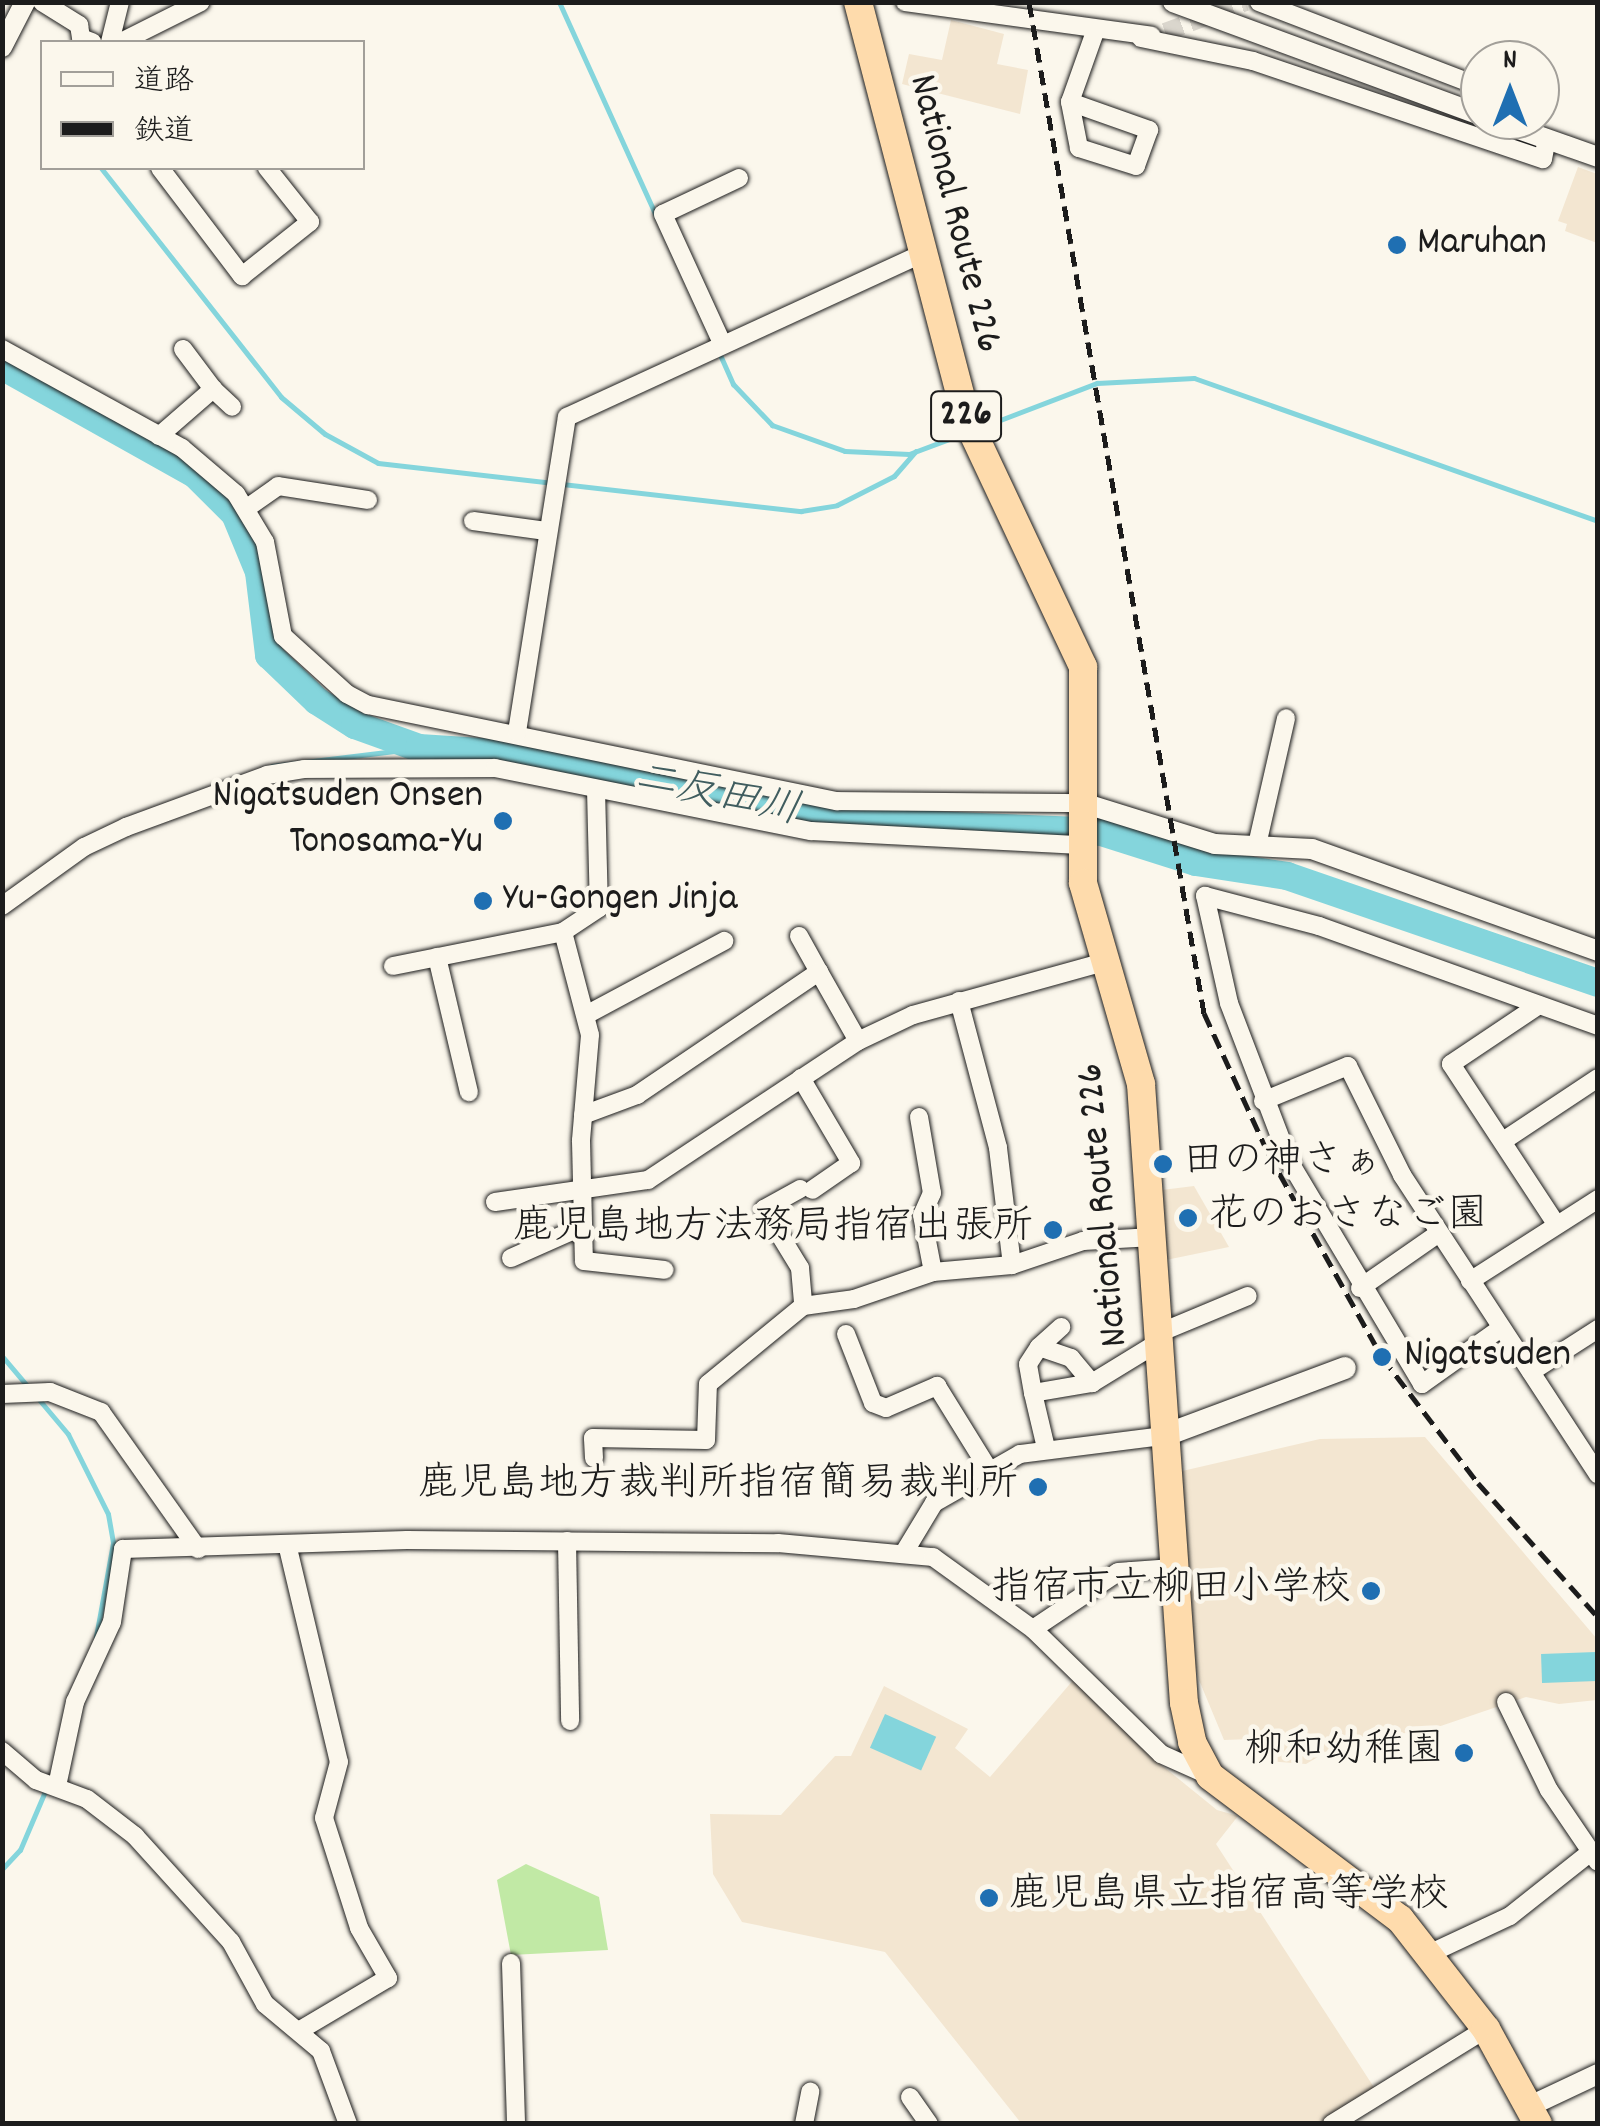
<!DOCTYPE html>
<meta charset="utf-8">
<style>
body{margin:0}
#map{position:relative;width:1600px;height:2126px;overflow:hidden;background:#fbf7ec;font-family:Dekko,"Klee One",sans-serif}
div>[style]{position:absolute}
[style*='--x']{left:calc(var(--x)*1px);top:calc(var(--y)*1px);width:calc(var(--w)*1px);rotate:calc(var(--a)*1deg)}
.built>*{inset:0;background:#f3e6d1}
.green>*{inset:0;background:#c1e9a5}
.water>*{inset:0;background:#84d5dc;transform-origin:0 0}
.stream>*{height:5px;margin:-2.5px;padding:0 2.5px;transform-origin:2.5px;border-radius:2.5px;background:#84d5dc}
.river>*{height:28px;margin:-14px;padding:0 14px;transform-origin:14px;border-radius:14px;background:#84d5dc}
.minor-tunnel>*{height:18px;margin-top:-9px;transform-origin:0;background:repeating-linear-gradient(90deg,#dad6cd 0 18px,transparent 0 27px)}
.roads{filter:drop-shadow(0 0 2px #1c1c1c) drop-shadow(0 0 2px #1c1c1c)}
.minor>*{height:18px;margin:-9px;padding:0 9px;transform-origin:9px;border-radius:9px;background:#fbf7ec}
.tertiary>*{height:20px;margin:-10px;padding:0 10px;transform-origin:10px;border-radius:10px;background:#fbf7ec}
.secondary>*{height:22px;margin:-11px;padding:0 11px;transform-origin:11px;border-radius:11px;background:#fbf7ec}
.trunk>*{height:28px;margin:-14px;padding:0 14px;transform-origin:14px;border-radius:14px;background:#fedbac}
.rail>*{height:5px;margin-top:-2.5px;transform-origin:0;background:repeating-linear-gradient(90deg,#1c1c1c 0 15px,transparent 0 23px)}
.dots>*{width:28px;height:28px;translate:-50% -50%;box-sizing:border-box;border:5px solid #fbf7ec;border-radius:50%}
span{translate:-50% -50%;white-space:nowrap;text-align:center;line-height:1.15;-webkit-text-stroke:9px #fbf7ec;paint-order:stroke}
.shield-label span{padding:2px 8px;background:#fbf7ec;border:2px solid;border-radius:8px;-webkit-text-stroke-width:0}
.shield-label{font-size:38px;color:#1c1c1c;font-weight:700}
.street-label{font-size:40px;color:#1c1c1c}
.poi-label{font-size:40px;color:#1c1c1c}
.left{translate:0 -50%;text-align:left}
.right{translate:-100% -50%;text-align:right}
.water-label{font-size:42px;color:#405d5f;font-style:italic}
.frame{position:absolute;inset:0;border:5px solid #1c1c1c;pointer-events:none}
.legend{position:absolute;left:40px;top:40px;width:325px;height:130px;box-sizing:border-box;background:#fbf7ec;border:2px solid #a29f99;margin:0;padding:12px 18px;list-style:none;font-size:30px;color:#1c1c1c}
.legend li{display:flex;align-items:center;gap:20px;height:50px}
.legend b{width:50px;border:2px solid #a29f99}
.north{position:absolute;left:1460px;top:40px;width:100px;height:100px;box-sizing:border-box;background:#fbf7ec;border:2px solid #a29f99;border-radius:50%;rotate:0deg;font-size:28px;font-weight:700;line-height:40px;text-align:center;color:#1c1c1c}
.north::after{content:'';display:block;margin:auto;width:35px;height:45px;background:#1f6fb2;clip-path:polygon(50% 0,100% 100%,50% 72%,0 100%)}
</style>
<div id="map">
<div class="built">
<i style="clip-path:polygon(951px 20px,1004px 34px,997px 64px,1028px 70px,1020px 114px,902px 84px,909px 54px,942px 60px)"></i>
<i style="clip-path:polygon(1578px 167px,1597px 174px,1597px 243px,1565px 231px,1567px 224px,1558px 221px)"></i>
<i style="clip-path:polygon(1194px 1186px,1229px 1247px,1166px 1260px,1162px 1190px)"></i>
<i style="clip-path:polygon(1425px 1437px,1597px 1639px,1597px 1700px,1559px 1704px,1526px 1697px,1426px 1731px,1348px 1739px,1306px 1764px,1254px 1760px,1252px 1739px,1224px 1740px,1199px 1680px,1190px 1646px,1178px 1472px,1320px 1439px)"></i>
<i style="clip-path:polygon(1075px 1678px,1159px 1763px,1217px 1810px,1238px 1816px,1216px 1844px,1377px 2092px,1326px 2123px,1021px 2123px,885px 1952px,742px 1922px,713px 1874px,710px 1814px,781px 1815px,835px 1756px,851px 1756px,884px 1686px,968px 1729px,955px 1748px,990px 1777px)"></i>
</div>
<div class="green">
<i style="clip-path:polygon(526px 1864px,599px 1897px,608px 1950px,511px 1955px,497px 1880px)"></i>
</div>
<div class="water">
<i style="left:1596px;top:1652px;width:29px;height:55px;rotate:88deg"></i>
<i style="left:885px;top:1714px;width:56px;height:37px;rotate:24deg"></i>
</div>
<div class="stream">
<i style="--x:559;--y:2;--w:237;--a:65.6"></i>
<i style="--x:101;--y:168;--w:291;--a:51.8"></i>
<i style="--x:281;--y:397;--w:57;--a:40.1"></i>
<i style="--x:325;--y:434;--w:60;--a:28.7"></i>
<i style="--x:378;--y:463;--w:426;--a:6.5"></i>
<i style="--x:801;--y:511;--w:36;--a:-9"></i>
<i style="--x:837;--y:505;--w:64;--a:-27"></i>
<i style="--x:894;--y:476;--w:33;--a:-49"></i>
<i style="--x:721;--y:357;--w:30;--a:66"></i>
<i style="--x:733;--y:384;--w:57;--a:46.4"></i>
<i style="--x:772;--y:425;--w:77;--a:19.6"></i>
<i style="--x:845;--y:451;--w:64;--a:2.7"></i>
<i style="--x:909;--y:454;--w:51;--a:-20.6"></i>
<i style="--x:987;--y:425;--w:118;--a:-20.9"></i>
<i style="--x:1097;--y:383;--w:97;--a:-3"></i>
<i style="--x:1194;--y:378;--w:429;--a:19.5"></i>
<i style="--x:272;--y:766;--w:148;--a:-7"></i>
<i style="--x:2;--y:1356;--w:42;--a:49.8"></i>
<i style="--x:36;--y:1396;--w:50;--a:49.9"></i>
<i style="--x:68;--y:1434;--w:89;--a:63.4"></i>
<i style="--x:108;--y:1514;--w:29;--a:80"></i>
<i style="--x:113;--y:1543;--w:96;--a:100.3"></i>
<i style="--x:2;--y:1869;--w:26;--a:-47"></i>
<i style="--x:20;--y:1850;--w:66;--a:-66.9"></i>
</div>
<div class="river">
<i style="--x:2;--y:366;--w:223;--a:29.3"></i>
<i style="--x:196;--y:475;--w:55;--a:45"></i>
<i style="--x:235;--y:514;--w:63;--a:67.5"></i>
<i style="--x:259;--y:572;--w:84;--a:83.1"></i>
<i style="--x:269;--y:655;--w:66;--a:43.8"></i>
<i style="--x:317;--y:701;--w:45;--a:32.3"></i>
<i style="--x:355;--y:725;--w:68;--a:19.8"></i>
<i style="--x:419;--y:748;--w:93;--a:3.7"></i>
<i style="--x:512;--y:754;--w:326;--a:11.9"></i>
<i style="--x:831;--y:821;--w:270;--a:2.3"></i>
<i style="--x:1101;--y:832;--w:100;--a:17.5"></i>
<i style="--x:1196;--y:862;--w:92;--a:8.7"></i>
<i style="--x:1287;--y:876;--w:329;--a:19"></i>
</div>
<div class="minor-tunnel">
<i style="--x:1165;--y:32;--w:86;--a:-20.3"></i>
</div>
<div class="roads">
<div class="minor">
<i style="--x:42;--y:2;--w:44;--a:31.9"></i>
<i style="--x:79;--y:25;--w:13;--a:81"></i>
<i style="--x:81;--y:38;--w:12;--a:20"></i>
<i style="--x:905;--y:2;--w:249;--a:7.8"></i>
<i style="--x:1259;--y:2;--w:237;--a:21"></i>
<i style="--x:1141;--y:38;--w:114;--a:11.6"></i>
<i style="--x:1253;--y:61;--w:306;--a:18.7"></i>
<i style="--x:1543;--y:159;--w:20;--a:-79"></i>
<i style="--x:110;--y:42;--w:41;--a:-76"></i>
<i style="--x:121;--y:42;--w:89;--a:-26.6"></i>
<i style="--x:1070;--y:102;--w:84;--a:19.5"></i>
<i style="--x:1149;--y:130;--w:38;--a:110"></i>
<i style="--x:1136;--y:166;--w:60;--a:-162.5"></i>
<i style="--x:1079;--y:148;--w:47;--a:-101.1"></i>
<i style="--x:1070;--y:102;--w:77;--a:-70.4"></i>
<i style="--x:160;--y:168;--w:136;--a:52.8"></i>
<i style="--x:242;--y:276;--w:87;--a:-38.5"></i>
<i style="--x:310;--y:222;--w:69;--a:-128.5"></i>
<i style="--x:722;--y:343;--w:142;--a:-114.6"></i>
<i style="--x:663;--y:214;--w:84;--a:-25.3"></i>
<i style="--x:2;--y:349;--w:205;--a:28.8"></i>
<i style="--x:182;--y:448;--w:71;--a:40.4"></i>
<i style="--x:236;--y:494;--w:56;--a:58.9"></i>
<i style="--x:265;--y:542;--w:96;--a:79.2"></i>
<i style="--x:283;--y:636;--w:86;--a:42.2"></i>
<i style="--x:347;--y:694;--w:24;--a:28"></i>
<i style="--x:368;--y:705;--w:479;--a:11.6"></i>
<i style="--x:837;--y:801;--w:246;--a:0.5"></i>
<i style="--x:183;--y:349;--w:50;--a:53.1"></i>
<i style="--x:159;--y:436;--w:72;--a:-41"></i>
<i style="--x:213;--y:389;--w:26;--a:43"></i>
<i style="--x:247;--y:508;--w:38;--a:-35"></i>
<i style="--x:278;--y:486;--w:91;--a:8.8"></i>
<i style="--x:473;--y:521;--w:74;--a:7.8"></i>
<i style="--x:517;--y:732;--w:319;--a:-81"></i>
<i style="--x:567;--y:417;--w:388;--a:-24.7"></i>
<i style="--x:596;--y:789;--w:119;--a:88.6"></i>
<i style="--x:599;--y:908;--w:43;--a:146.3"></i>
<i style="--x:563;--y:932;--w:106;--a:75.3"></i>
<i style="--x:590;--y:1035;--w:106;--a:94.9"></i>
<i style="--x:581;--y:1141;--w:120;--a:88.6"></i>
<i style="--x:584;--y:1261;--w:81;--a:6.3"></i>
<i style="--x:1257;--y:845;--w:130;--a:-77.1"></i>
<i style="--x:2;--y:906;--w:101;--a:-35.7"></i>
<i style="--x:84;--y:847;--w:47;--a:-25.5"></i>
<i style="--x:126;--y:827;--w:150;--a:-20.2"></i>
<i style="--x:267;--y:775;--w:37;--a:-9"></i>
<i style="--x:304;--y:769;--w:191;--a:-0.3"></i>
<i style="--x:495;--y:768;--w:322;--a:11.3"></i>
<i style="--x:811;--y:831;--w:270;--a:3"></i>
<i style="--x:799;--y:936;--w:41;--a:60.9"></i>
<i style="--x:437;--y:957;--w:139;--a:76.7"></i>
<i style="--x:393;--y:966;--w:173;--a:-11.3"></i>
<i style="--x:959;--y:1001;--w:152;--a:75.1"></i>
<i style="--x:998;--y:1148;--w:118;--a:83.2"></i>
<i style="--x:1539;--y:1005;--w:106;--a:146.2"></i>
<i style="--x:1451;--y:1064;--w:191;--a:56.7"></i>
<i style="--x:586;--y:1015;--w:157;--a:-28.2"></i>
<i style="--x:801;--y:1078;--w:99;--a:59.5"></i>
<i style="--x:851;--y:1163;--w:47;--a:145.3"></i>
<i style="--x:1263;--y:1101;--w:92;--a:-22.4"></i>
<i style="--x:1348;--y:1066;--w:122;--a:63.6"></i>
<i style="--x:1402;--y:1175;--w:358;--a:56.8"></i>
<i style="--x:583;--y:1115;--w:58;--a:-20.3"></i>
<i style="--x:637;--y:1095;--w:220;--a:-34.1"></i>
<i style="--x:819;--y:972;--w:79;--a:60.5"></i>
<i style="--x:919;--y:1117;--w:77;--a:80.3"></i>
<i style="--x:932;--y:1193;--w:24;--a:114"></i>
<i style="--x:922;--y:1215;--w:58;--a:79.1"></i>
<i style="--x:1503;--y:1141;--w:114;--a:-33.6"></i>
<i style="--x:800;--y:1189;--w:41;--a:150.9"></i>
<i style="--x:764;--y:1209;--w:69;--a:58.6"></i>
<i style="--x:800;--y:1268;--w:38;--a:85"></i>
<i style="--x:495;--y:1202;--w:155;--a:-8.2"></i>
<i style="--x:648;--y:1180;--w:252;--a:-33.5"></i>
<i style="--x:858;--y:1041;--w:61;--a:-25.3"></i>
<i style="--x:913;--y:1015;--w:198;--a:-15.5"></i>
<i style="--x:511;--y:1258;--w:77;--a:-23.9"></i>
<i style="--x:1470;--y:1281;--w:152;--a:-32.6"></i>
<i style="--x:1360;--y:1288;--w:96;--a:-34.8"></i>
<i style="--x:1501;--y:1328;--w:97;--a:144.7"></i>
<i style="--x:1422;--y:1384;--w:257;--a:-120.8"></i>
<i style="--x:1290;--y:1163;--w:171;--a:-110.9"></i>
<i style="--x:1229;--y:1003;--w:110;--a:-102.6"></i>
<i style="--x:1205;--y:896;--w:118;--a:14.7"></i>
<i style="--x:1319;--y:926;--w:296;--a:19.7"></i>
<i style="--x:1159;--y:1333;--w:96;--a:-22.6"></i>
<i style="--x:846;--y:1334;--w:74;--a:68.6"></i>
<i style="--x:873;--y:1403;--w:14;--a:21"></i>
<i style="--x:886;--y:1408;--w:56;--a:-23.3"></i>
<i style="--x:937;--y:1386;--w:99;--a:58.2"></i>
<i style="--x:1039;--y:1347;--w:30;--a:-42"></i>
<i style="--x:1531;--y:1372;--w:80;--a:-32.7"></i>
<i style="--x:1033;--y:1393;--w:29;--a:-100"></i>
<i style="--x:1028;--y:1364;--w:20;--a:-57"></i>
<i style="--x:1039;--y:1347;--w:34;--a:19"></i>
<i style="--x:1071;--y:1358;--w:33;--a:50"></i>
<i style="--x:2;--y:1394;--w:48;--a:-2.4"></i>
<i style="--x:50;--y:1392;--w:55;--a:21.4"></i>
<i style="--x:101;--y:1412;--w:168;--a:54.7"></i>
<i style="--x:1046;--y:1448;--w:57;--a:-103.3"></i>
<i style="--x:1033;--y:1393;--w:60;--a:-9.6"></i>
<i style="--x:1092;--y:1383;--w:79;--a:-31.5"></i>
<i style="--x:594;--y:1458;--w:20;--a:-93"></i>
<i style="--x:593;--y:1438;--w:113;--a:1"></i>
<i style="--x:706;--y:1440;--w:56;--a:-88"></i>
<i style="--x:708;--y:1384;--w:123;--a:-39.4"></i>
<i style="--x:803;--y:1306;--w:51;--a:-7.8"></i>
<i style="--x:854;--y:1299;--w:83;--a:-18.9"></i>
<i style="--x:933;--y:1272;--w:79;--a:-5.1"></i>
<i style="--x:1012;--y:1265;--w:75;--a:-18.7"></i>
<i style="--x:1083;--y:1241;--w:70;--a:-3.3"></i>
<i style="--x:567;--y:1541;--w:180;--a:89"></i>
<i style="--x:287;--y:1544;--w:224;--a:76.6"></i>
<i style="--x:339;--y:1762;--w:58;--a:105"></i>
<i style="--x:324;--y:1818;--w:115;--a:72.3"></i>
<i style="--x:359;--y:1928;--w:58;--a:59.9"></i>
<i style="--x:388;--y:1978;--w:100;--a:149.3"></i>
<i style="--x:905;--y:1551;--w:56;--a:-58.9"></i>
<i style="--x:934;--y:1503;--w:99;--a:-29.7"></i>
<i style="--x:1020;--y:1454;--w:144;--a:-7.2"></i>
<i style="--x:1033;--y:1629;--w:102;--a:-33.8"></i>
<i style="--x:1118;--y:1572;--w:55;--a:-4.2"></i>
<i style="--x:1506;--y:1702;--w:98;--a:64"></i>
<i style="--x:1549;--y:1790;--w:87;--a:55.8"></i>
<i style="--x:2;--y:1751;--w:45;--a:40.5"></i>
<i style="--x:36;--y:1780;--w:54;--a:20.4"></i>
<i style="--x:87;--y:1799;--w:61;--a:37.6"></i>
<i style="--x:135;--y:1836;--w:143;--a:47.8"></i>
<i style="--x:231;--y:1942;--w:71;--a:61.3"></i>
<i style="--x:265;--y:2004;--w:73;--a:40"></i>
<i style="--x:321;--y:2051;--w:78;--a:69.7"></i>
<i style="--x:57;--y:1786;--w:86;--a:-77.9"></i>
<i style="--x:75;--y:1702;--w:88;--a:-65.2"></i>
<i style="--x:112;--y:1622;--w:74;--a:-81.4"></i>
<i style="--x:123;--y:1549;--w:284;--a:-1.8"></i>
<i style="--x:407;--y:1540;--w:371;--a:0.5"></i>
<i style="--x:778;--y:1543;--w:156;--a:5.2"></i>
<i style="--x:933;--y:1557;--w:123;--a:35.8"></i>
<i style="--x:1033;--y:1629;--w:179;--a:44.3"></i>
<i style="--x:1161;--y:1754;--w:54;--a:24.2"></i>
<i style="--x:1431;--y:1953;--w:87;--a:-25.1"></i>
<i style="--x:1510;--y:1916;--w:98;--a:-38.4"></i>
<i style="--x:511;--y:1963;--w:161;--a:88.2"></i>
<i style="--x:910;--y:2097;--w:33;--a:55"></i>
<i style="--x:804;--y:2124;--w:33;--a:-79"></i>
<i style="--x:1332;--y:2124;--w:181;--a:-31.7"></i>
</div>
<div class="tertiary">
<i style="--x:1173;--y:2;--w:327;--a:20.2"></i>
<i style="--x:2;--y:47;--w:51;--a:-62.9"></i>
<i style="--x:1493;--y:120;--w:111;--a:19.4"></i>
<i style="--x:1083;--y:803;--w:138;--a:17.3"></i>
<i style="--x:1215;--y:844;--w:97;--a:3"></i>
<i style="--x:1312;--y:849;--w:304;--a:19.6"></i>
<i style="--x:1530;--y:2106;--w:75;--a:-25.2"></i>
</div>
<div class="secondary">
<i style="--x:1163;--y:1436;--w:194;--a:-20.5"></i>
</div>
<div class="trunk">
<i style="--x:858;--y:2;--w:430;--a:75.4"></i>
<i style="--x:966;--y:418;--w:275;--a:64.8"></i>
<i style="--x:1083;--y:667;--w:216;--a:90"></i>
<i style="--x:1083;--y:883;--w:209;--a:73.9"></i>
<i style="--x:1141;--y:1084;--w:620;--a:86.03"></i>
<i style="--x:1184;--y:1703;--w:40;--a:78"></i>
<i style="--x:1192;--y:1742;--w:38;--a:62"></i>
<i style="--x:1210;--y:1776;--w:238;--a:37"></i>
<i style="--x:1400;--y:1919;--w:140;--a:52"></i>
<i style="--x:1486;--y:2029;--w:108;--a:61.3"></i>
</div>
</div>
<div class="rail">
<i style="--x:1029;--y:2;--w:1026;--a:80.18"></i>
<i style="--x:1204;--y:1013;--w:154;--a:65.4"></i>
<i style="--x:1268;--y:1153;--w:234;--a:60.8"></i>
<i style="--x:1382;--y:1357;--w:158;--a:52.7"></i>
<i style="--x:1478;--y:1483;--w:180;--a:48.2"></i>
</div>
<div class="dots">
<i style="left:1397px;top:245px;background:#1f6fb2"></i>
<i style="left:503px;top:821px;background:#1f6fb2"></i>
<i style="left:483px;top:901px;background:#1f6fb2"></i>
<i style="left:1163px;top:1164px;background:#1f6fb2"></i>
<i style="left:1188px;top:1218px;background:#1f6fb2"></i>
<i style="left:1053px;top:1230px;background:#1f6fb2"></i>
<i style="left:1382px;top:1357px;background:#1f6fb2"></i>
<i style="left:1038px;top:1487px;background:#1f6fb2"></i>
<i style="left:1371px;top:1591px;background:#1f6fb2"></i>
<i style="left:1464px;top:1753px;background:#1f6fb2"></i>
<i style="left:989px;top:1898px;background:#1f6fb2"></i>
</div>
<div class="shield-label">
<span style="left:966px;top:416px">226</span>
</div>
<div class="street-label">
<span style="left:953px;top:214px;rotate:76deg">National Route 226</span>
<span style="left:1105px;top:1205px;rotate:-95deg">National Route 226</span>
</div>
<div class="poi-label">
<span class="left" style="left:1417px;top:245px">Maruhan</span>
<span class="right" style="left:483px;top:821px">Nigatsuden Onsen<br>Tonosama-Yu</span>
<span class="left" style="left:503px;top:901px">Yu-Gongen Jinja</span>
<span class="left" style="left:1183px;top:1164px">田の神さぁ</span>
<span class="left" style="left:1208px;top:1218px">花のおさなご園</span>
<span class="right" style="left:1033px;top:1230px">鹿児島地方法務局指宿出張所</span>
<span class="left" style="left:1404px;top:1357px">Nigatsuden</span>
<span class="right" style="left:1018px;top:1487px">鹿児島地方裁判所指宿簡易裁判所</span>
<span class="right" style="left:1351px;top:1591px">指宿市立柳田小学校</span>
<span class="right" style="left:1444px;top:1753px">柳和幼稚園</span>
<span class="left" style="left:1009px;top:1898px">鹿児島県立指宿高等学校</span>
</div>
<div class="water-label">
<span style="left:717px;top:797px;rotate:12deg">二反田川</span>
</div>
<div class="frame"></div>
<ul class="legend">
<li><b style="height:12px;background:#fbf7ec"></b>道路</li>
<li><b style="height:12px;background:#1c1c1c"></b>鉄道</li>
</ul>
<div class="north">N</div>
</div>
